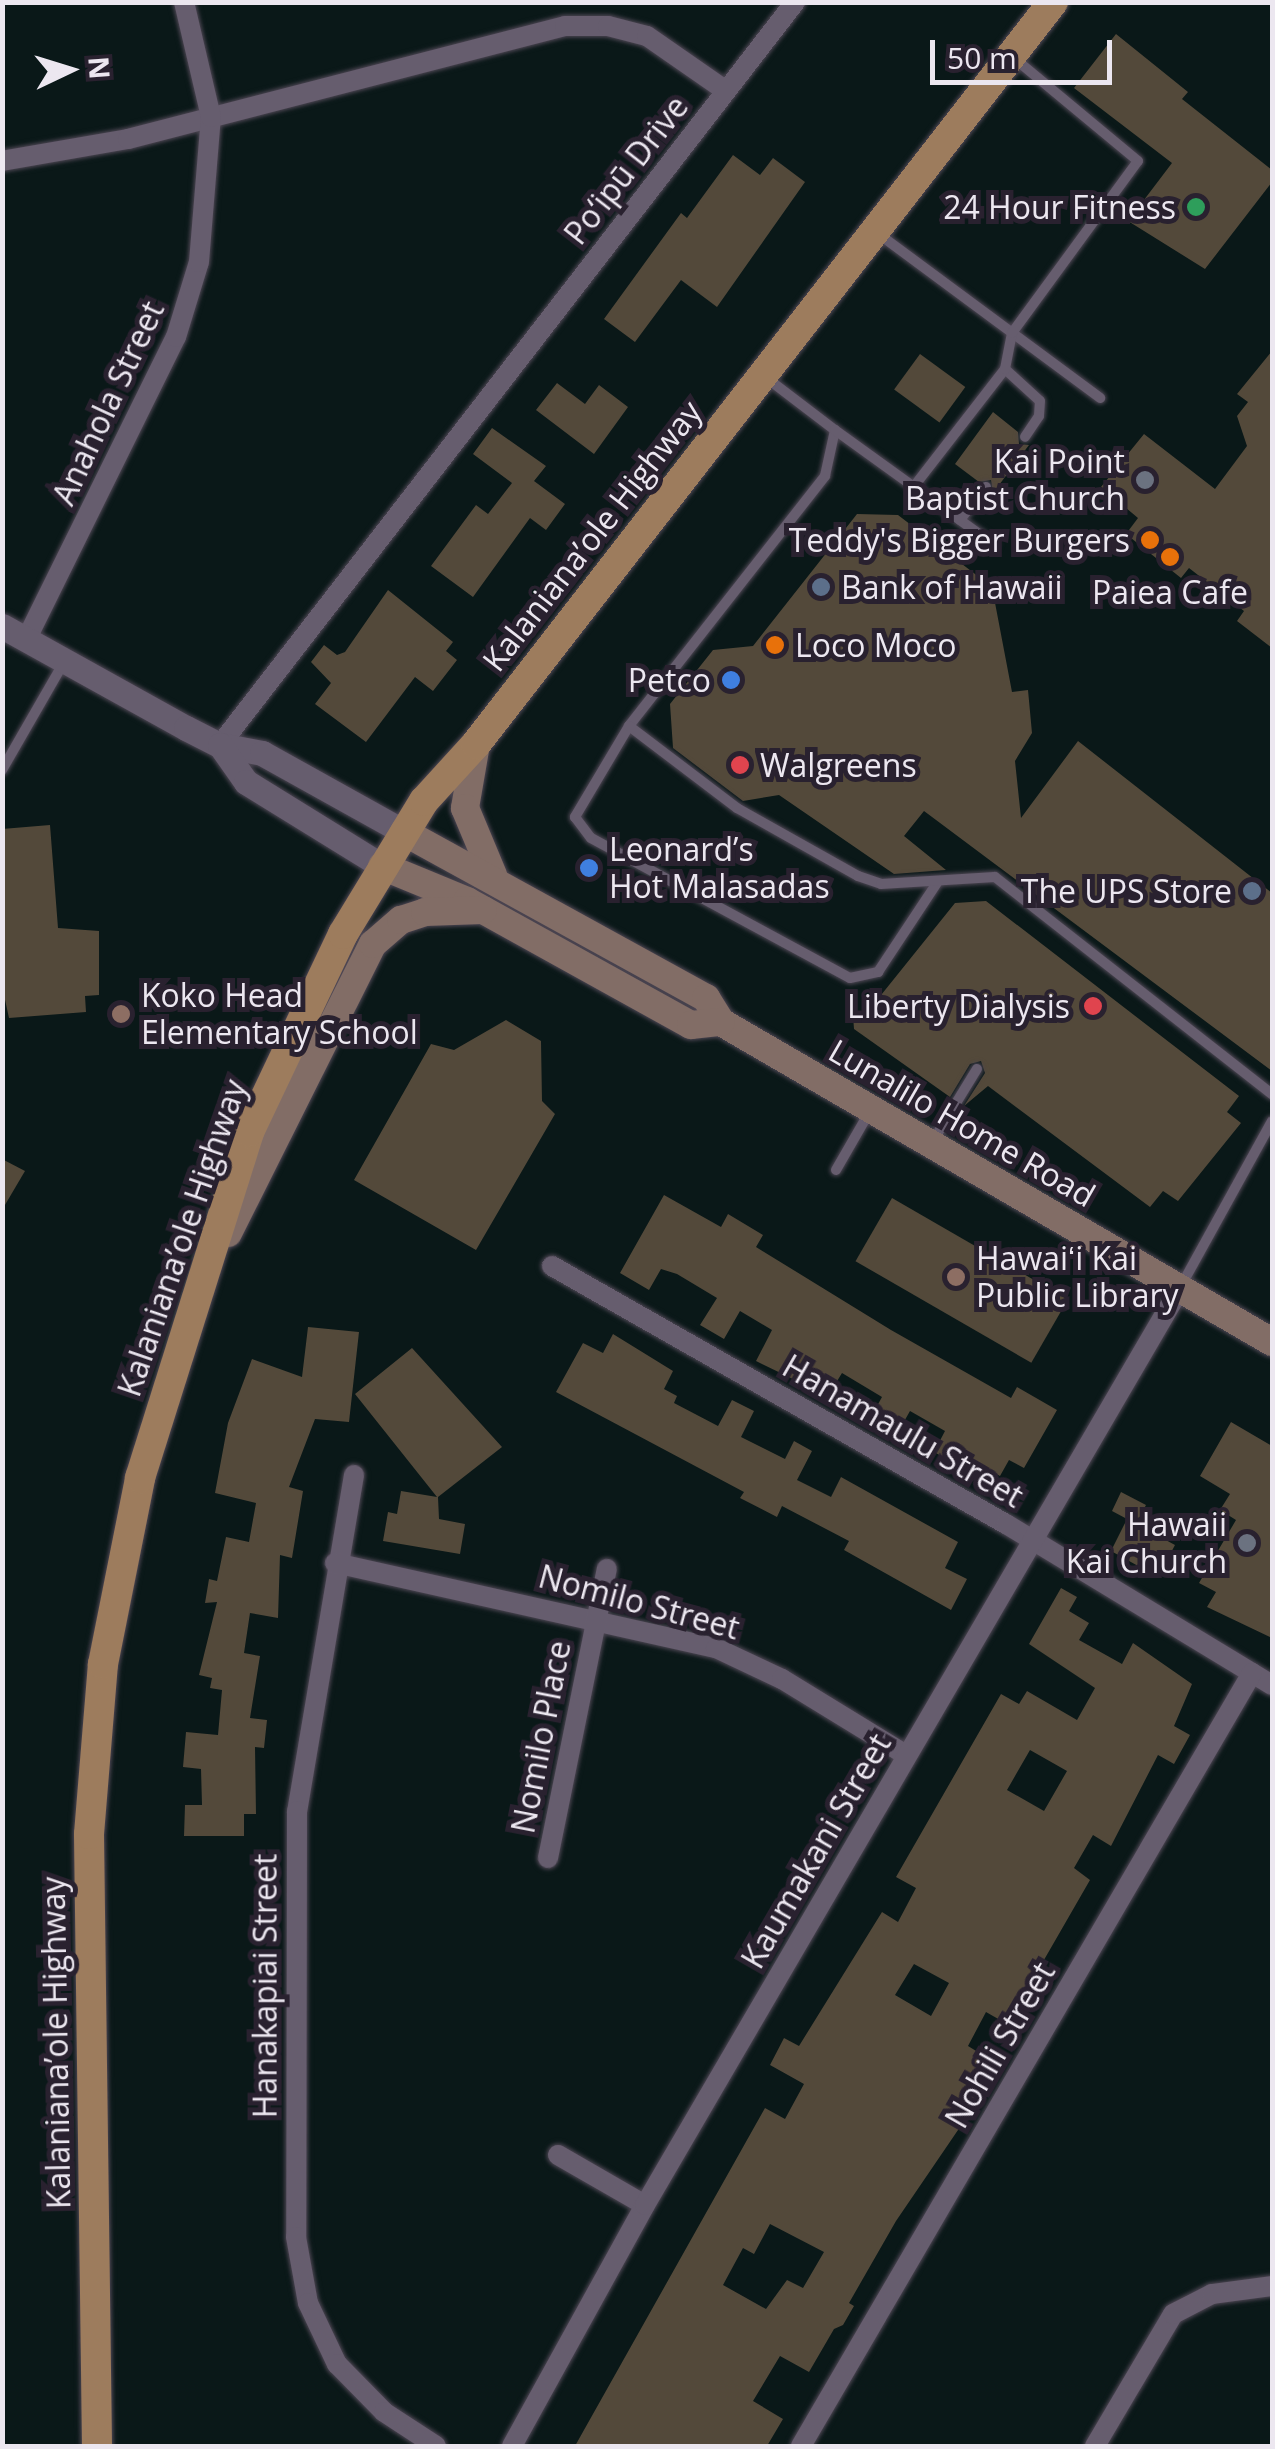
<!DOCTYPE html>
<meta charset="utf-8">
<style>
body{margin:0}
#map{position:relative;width:1275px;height:2449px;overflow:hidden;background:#332b3a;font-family:"Open Sans",sans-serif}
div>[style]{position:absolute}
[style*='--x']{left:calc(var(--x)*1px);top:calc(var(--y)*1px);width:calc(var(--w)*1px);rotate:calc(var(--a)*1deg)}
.water>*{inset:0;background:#0a1818;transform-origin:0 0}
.building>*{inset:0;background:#53493a;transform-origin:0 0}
.roads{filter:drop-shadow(0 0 2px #4d4653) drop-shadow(0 0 2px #4d4653)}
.service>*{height:10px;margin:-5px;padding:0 5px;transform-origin:5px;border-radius:5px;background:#665d6e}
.minor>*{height:20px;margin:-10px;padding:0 10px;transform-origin:10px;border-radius:10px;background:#665d6e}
.tertiary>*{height:25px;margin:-12.5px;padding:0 12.5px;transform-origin:12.5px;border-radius:12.5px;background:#665d6e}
.secondary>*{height:28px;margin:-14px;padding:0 14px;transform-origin:14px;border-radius:14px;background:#826d66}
.primary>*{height:30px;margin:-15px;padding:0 15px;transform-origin:15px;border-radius:15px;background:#9d7c5d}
.dots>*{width:28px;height:28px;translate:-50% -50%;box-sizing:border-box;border:5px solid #29212f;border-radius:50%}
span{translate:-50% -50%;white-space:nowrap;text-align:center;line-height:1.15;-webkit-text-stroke:10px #29212f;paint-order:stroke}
.street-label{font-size:32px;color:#ece7f0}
.poi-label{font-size:32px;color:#ece7f0}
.right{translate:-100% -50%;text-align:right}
.left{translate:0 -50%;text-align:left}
.frame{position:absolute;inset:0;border:5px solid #ece7f0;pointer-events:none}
.north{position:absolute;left:20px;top:20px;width:100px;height:100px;-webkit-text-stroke:8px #29212f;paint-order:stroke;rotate:86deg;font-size:28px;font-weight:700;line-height:40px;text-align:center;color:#ece7f0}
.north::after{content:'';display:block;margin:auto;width:35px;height:45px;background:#ece7f0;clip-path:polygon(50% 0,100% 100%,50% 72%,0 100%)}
.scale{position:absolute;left:930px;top:40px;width:182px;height:45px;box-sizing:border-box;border:5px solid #ece7f0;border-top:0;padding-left:12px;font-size:30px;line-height:35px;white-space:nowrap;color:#ece7f0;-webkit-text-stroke:8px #29212f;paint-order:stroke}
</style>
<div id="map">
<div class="water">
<i style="left:3px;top:3px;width:1269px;height:2443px"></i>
</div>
<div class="building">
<i style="clip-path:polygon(1116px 34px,1188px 92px,1182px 99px,1272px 170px,1272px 182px,1205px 269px,1128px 221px,1172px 163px,1074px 88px)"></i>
<i style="clip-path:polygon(733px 155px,760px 175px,773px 158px,805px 182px,717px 307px,681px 280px,635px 342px,604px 319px,681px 213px,687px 218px)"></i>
<i style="clip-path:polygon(1272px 351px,1272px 648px,1237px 621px,1244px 611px,1189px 568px,1181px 578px,1126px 534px,1138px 518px,1101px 487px,1144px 434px,1215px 489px,1247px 446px,1237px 416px,1248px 402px,1237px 394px)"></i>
<i style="left:920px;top:354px;width:56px;height:44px;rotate:36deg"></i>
<i style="clip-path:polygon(557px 383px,585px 404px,599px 385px,628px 407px,594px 454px,536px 410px)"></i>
<i style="clip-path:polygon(993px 412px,1018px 432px,1019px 444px,1029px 445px,993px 493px,991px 480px,979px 482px,955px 464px)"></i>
<i style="clip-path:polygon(492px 428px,546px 466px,534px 481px,565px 504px,546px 530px,530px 518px,473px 597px,431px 566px,476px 505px,488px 514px,512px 483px,473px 454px)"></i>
<i style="clip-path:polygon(857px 514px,898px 515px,992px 587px,1012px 692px,1028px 690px,1032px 733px,1015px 761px,1021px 818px,1078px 741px,1272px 893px,1272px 1071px,924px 811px,904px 836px,946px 870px,894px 874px,779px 795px,743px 801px,673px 748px,670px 704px,713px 650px,753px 646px)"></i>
<i style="clip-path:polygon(388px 590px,453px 642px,446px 651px,457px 660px,433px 691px,415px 677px,366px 742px,315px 704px,331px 683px,311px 662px,324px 645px,337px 655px,345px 652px)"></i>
<i style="clip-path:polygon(50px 825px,58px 928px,99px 931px,99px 995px,85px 996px,86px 1012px,9px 1018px,2px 986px,2px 829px)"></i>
<i style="clip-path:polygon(986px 901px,1239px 1096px,1227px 1112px,1241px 1123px,1178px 1201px,1163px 1191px,1150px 1207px,988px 1086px,964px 1106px,985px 1073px,981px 1061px,970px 1064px,950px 1097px,854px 1029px,853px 1016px,865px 1015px,955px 903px)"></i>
<i style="clip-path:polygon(506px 1020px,541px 1041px,542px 1101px,555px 1114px,476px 1250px,354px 1180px,431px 1044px,454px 1050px)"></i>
<i style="clip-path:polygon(2px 1159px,25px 1171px,2px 1210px)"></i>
<i style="clip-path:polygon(664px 1195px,721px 1227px,728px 1214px,763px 1235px,756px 1247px,891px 1330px,1011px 1398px,1017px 1387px,1057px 1410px,1024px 1468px,1009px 1460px,1000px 1476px,964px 1456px,959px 1466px,934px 1452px,945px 1431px,910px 1411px,893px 1441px,866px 1426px,882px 1397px,842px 1373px,828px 1396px,756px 1361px,772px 1330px,740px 1311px,724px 1339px,700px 1325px,717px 1298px,677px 1274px,661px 1269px,649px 1290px,620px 1273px)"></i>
<i style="left:892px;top:1198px;width:203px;height:73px;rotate:30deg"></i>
<i style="clip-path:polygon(308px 1327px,359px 1332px,349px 1422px,315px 1419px,289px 1487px,303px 1491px,292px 1558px,280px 1555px,278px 1618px,250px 1613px,244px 1653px,260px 1656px,250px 1718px,267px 1720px,264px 1748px,255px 1747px,256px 1814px,244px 1814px,244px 1836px,184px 1836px,185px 1805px,202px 1805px,201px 1769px,183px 1767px,186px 1732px,218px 1735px,222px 1690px,210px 1688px,212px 1678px,199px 1675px,217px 1602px,205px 1603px,209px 1579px,217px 1581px,226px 1537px,249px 1542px,256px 1503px,215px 1493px,228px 1423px,252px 1359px,302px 1377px)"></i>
<i style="clip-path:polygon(613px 1334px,673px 1371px,664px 1389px,677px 1396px,674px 1403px,718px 1426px,732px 1400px,754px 1411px,741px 1437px,785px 1459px,794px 1441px,812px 1451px,797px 1480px,831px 1497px,841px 1477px,958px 1542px,945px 1568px,967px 1579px,951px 1610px,844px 1550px,849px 1541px,782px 1506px,777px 1517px,740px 1498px,744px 1492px,556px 1392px,583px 1343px,603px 1353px)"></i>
<i style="clip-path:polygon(412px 1348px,502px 1447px,438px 1497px,439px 1519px,465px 1524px,460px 1554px,383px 1541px,388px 1512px,397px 1514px,401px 1491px,437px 1497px,355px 1394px)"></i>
<i style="clip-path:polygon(1231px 1422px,1272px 1446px,1272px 1638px,1207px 1607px,1216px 1592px,1199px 1583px,1236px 1520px,1220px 1510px,1230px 1494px,1200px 1476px)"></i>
<i style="clip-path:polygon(1121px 1492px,1146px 1505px,1136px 1524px,1175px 1545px,1158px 1577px,1111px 1551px,1127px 1519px,1112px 1511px)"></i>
<i style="clip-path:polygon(evenodd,1061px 1588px,1077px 1597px,1069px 1611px,1089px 1623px,1079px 1640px,1122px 1664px,1133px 1643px,1192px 1684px,1174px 1726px,1190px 1735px,1174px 1764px,1158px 1755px,1111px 1846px,1093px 1835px,1074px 1868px,1090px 1880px,1007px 2024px,986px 2012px,968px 2046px,986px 2057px,974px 2078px,988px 2086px,896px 2221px,849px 2303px,854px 2306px,843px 2325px,834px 2329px,809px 2372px,780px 2356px,753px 2401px,783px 2419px,767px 2446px,575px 2446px,765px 2108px,785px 2119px,804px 2084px,770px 2065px,784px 2038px,799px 2046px,882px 1912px,898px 1922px,916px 1888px,896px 1877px,1001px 1694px,1019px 1704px,1027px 1691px,1077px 1720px,1095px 1688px,1029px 1644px,1061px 1588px,1030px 1750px,1067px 1771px,1044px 1811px,1007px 1790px,1030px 1750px,1061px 1588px,914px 1964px,949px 1983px,931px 2016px,895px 1995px,914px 1964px,1061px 1588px,770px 2224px,824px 2252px,803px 2288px,787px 2280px,766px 2309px,723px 2285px,743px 2248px,754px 2254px,770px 2224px)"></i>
</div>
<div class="roads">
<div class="service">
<i style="--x:876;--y:232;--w:279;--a:36.5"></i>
<i style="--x:1005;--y:369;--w:47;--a:42.4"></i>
<i style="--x:1040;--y:401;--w:15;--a:94"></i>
<i style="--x:1039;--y:416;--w:25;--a:124"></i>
<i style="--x:764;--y:376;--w:89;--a:37.3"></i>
<i style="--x:835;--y:430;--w:47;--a:102.3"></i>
<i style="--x:825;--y:476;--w:318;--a:128.1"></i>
<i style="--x:629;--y:726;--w:106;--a:120.7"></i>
<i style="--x:575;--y:817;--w:26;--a:53"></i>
<i style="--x:591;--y:838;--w:294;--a:28.4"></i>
<i style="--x:850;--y:978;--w:29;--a:-12"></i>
<i style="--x:878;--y:972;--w:107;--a:-56.5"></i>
<i style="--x:835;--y:430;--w:195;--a:35.8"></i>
<i style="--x:915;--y:485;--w:147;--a:-52.2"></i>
<i style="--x:1005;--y:369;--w:37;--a:-79"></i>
<i style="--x:1012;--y:333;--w:213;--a:-53.8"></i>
<i style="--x:1138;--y:161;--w:161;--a:-140.3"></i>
<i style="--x:960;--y:520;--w:42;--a:-51.8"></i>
<i style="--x:629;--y:726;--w:136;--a:37.2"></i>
<i style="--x:737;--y:808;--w:139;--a:29.3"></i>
<i style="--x:858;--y:876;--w:24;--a:19"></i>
<i style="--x:881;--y:884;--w:114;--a:-3.5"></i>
<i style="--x:995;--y:877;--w:352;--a:38.1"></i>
<i style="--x:2;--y:770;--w:125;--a:-60.1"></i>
<i style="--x:931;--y:1144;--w:88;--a:-58.5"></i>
<i style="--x:836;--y:1170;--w:68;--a:-60"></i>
<i style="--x:1181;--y:1286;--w:188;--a:-61.1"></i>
</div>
<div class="minor">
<i style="--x:2;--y:161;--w:128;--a:-9.9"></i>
<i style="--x:128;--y:139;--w:451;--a:-14.5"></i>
<i style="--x:565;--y:26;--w:43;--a:0"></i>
<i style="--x:608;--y:26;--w:40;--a:14.4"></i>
<i style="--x:647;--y:36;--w:96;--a:34.8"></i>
<i style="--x:26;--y:640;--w:338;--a:-63.7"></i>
<i style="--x:176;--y:337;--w:78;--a:-73"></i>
<i style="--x:199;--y:262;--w:145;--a:-85.3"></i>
<i style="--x:211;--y:117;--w:118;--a:-103.2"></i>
<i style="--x:220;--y:745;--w:940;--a:-52.26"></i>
<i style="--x:552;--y:1266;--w:522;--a:29.61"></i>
<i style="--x:1006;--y:1524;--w:311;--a:31.2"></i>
<i style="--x:354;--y:1475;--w:341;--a:99.6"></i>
<i style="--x:297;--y:1811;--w:426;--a:90.1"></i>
<i style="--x:296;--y:2237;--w:67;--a:79.7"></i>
<i style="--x:308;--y:2303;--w:68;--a:64.6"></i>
<i style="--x:337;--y:2364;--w:67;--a:45.6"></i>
<i style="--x:384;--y:2412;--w:62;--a:33.2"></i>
<i style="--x:335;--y:1563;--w:390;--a:12.6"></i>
<i style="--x:716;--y:1648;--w:73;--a:25.2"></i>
<i style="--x:782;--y:1679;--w:145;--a:31.5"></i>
<i style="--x:548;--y:1858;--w:295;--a:-78.5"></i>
<i style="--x:558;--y:2155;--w:100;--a:29.9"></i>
<i style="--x:512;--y:2446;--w:275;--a:-61.1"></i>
<i style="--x:645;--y:2205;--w:1059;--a:-59.73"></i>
<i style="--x:801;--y:2446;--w:895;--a:-59.74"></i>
<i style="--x:1095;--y:2446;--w:153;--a:-59.4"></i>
<i style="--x:1173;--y:2314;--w:44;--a:-27.1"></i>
<i style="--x:1212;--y:2294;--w:61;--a:-7.6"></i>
</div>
<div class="tertiary">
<i style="--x:2;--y:626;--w:210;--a:29"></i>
<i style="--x:186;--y:728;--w:38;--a:27"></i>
<i style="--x:220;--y:745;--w:43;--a:10.8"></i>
<i style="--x:262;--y:753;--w:162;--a:29.1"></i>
<i style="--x:220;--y:745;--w:45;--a:54.9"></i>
<i style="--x:246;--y:782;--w:160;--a:31.7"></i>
</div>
<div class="secondary">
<i style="--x:476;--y:744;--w:65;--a:99.8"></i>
<i style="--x:465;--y:808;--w:73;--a:67.3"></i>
<i style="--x:404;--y:832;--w:345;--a:28.8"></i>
<i style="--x:706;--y:998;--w:28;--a:58"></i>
<i style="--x:721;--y:1022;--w:637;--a:30.15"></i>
<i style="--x:382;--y:866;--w:92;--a:22.4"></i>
<i style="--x:467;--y:901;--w:256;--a:29"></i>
<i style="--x:691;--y:1025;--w:30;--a:-6"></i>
<i style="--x:228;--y:1233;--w:323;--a:-63.4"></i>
<i style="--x:373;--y:944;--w:37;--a:-41"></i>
<i style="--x:401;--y:920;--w:25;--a:-18"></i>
<i style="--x:425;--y:912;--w:58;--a:-2"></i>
</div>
<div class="primary">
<i style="--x:97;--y:2446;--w:612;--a:-90.75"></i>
<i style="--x:89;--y:1834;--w:171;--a:-85.3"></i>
<i style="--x:103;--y:1664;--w:190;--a:-78.7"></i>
<i style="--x:140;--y:1478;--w:363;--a:-72.5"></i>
<i style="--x:249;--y:1132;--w:219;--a:-64.6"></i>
<i style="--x:343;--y:934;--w:156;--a:-58.7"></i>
<i style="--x:424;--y:801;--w:77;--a:-47.6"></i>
<i style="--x:476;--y:744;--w:940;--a:-52.13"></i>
</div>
</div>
<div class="dots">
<i style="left:1196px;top:207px;background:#2e9e5b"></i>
<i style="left:1145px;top:480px;background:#6b7280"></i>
<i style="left:1150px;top:540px;background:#e8710a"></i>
<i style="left:1170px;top:557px;background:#e8710a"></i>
<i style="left:821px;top:587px;background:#5c6f8a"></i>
<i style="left:775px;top:645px;background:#e8710a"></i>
<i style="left:731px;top:680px;background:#3f7fe0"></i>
<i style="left:740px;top:765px;background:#e0444e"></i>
<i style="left:589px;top:868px;background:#3f7fe0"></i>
<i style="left:1252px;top:891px;background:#5c6f8a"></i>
<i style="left:1093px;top:1006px;background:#e0444e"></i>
<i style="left:121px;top:1014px;background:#8d6e63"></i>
<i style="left:956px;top:1277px;background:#8d6e63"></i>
<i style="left:1247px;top:1543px;background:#6b7280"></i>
</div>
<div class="street-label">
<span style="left:626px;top:170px;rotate:-52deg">Po‘ipū Drive</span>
<span style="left:108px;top:403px;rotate:-65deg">Anahola Street</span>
<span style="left:592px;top:536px;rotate:-52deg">Kalaniana’ole Highway</span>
<span style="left:962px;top:1123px;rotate:30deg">Lunalilo Home Road</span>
<span style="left:182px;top:1238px;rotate:-71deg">Kalaniana’ole Highway</span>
<span style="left:903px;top:1431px;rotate:30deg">Hanamaulu Street</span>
<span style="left:639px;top:1602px;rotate:15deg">Nomilo Street</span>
<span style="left:541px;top:1737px;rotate:-79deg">Nomilo Place</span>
<span style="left:816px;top:1851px;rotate:-60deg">Kaumakani Street</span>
<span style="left:265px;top:1986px;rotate:-90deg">Hanakapiai Street</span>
<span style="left:56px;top:2043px;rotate:-91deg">Kalaniana’ole Highway</span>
<span style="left:1000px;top:2045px;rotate:-60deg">Nohili Street</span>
</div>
<div class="poi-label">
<span class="right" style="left:1176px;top:207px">24 Hour Fitness</span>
<span class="right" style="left:1125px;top:480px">Kai Point<br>Baptist Church</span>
<span class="right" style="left:1130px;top:540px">Teddy's Bigger Burgers</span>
<span class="left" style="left:841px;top:587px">Bank of Hawaii</span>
<span style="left:1170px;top:592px">Paiea Cafe</span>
<span class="left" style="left:795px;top:645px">Loco Moco</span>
<span class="right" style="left:711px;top:680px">Petco</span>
<span class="left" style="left:760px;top:765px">Walgreens</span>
<span class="left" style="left:609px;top:868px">Leonard’s<br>Hot Malasadas</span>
<span class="right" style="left:1232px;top:891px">The UPS Store</span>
<span class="left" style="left:141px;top:1014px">Koko Head<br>Elementary School</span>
<span class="right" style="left:1070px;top:1006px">Liberty Dialysis</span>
<span class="left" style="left:976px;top:1277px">Hawaiʻi Kai<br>Public Library</span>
<span class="right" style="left:1227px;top:1543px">Hawaii<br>Kai Church</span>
</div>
<div class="frame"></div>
<div class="north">N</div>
<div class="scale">50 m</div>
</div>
